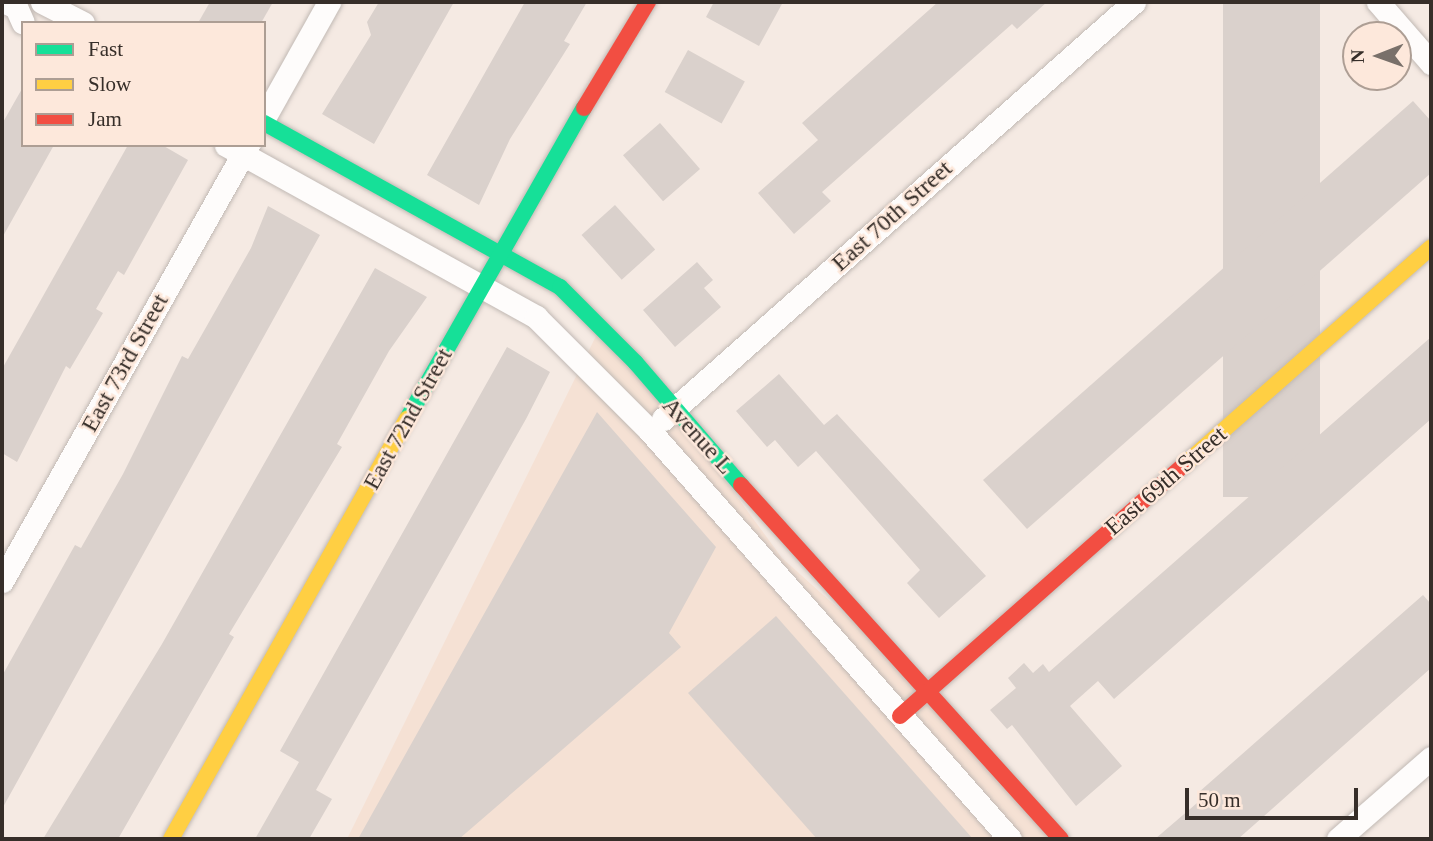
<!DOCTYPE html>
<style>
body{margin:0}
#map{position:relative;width:1433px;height:841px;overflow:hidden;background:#f5eae3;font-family:Georgia,serif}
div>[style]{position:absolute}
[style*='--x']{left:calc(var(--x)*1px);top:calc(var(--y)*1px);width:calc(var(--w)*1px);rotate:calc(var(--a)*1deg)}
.built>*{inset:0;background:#f5e1d4}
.building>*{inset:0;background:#dad1cc;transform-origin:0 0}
.roads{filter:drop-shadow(0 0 2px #c1b9b4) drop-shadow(0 0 2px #c1b9b4)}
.street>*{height:23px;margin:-11.5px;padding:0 11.5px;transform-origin:11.5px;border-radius:11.5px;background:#fefcfb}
.fast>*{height:16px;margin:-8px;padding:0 8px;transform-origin:8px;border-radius:8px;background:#16e098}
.slow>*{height:16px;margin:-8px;padding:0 8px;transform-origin:8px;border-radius:8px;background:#ffcf43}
.jam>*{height:16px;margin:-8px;padding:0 8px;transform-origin:8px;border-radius:8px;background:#f24e42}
span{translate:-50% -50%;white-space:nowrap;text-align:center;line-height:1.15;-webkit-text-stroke:5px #fde8db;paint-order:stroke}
.street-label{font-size:24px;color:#362e29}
.frame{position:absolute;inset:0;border:4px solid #362e29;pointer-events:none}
.legend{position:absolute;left:21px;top:21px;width:245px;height:126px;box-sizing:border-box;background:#fde8db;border:2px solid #ad9e94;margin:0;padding:9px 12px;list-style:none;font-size:21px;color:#362e29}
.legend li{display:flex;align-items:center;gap:14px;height:35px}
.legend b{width:35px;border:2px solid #ad9e94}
.north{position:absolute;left:1342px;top:21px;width:70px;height:70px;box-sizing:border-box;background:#fde8db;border:2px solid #ad9e94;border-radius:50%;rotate:269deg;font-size:19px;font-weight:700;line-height:28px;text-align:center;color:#362e29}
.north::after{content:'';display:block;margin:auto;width:24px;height:32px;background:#79706a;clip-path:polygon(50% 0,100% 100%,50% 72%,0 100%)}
.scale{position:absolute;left:1185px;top:788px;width:173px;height:32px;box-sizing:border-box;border:4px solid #362e29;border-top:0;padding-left:9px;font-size:21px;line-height:24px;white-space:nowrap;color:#362e29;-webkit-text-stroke:5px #fde8db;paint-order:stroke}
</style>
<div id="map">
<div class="built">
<i style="clip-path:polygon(600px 328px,673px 410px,782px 558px,929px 690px,1061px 839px,347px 839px)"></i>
</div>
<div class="building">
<i style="clip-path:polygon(210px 2px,273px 2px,261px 23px,198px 23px)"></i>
<i style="clip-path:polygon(379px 2px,454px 2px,374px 144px,322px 114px,371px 35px,367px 22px)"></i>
<i style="clip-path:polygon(525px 2px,587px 2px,564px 41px,570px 44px,510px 139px,479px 205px,427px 175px)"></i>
<i style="clip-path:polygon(714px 2px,783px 2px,759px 46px,706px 17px)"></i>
<i style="clip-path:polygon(938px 2px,1047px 2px,1017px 29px,1012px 24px,822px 192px,831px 201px,794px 234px,758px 193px,818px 140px,802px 123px)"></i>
<i style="left:1223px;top:2px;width:97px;height:495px"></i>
<i style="left:688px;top:50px;width:65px;height:48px;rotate:29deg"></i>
<i style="clip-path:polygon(23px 87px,23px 145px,54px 145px,2px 238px,2px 124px)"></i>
<i style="clip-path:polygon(1413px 101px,1431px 121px,1431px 173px,1027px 529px,983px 480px)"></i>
<i style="left:660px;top:123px;width:61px;height:49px;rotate:49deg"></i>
<i style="clip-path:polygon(128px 145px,162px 145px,188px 160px,124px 275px,118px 271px,96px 309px,103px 313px,70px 369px,66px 366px,17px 462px,2px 453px,2px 369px)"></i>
<i style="left:615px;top:205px;width:60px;height:45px;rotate:48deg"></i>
<i style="clip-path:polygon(268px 206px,320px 235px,2px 809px,2px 676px,75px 545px,81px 548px,123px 474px,182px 356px,188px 359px,251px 248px)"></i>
<i style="clip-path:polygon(697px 262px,713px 280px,704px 288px,721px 307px,675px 347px,643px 310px)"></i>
<i style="clip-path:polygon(375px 268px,427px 297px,389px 351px,337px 444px,342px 447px,229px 634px,234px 637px,118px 839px,43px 839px,162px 644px)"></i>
<i style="clip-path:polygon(1431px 337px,1431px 419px,1114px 699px,1098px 681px,1070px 706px,1122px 766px,1076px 806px,1012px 725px,1007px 729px,990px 710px,1016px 688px,1008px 678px,1024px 663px,1033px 673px,1043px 664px,1049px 672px)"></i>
<i style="clip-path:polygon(507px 347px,550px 372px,526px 419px,316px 790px,332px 799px,309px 839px,255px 839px,299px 762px,280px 751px)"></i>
<i style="clip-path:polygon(779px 374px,824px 425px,837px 414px,986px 576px,939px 618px,907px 583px,920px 570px,816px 451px,798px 467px,775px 440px,767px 447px,736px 411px)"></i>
<i style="clip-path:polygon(597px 412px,716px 547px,669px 633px,681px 647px,459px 839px,358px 839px)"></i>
<i style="clip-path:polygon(1423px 595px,1431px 604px,1431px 668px,1238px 839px,1155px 839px,1204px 797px,1199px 792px)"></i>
<i style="clip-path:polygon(776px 616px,973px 839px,817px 839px,688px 693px)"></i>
</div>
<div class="roads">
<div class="street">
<i style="--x:5;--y:2;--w:12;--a:24"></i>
<i style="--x:16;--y:7;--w:17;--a:66"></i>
<i style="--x:42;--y:2;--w:46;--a:27.1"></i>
<i style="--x:1378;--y:2;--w:81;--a:49"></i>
<i style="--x:264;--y:118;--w:133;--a:-60.7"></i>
<i style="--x:226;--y:145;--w:355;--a:29"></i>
<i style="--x:536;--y:317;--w:161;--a:45"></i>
<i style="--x:650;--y:431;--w:544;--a:48.58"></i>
<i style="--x:663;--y:419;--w:629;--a:-41.52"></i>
<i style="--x:2;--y:581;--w:501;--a:-60.57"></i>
<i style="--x:1338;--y:839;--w:123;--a:-41.1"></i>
</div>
<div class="fast">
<i style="--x:264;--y:123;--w:338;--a:29"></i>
<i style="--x:560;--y:287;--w:107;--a:45"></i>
<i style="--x:636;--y:363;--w:161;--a:49.3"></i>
<i style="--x:407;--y:419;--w:358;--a:-60.4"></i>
</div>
<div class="slow">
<i style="--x:1184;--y:465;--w:329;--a:-41.4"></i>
<i style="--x:171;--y:839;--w:482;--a:-60.7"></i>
</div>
<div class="jam">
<i style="--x:584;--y:108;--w:124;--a:-58.9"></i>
<i style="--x:741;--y:485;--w:477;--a:47.9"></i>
<i style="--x:900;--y:716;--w:379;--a:-41.5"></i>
</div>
</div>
<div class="street-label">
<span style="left:892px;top:216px;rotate:-42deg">East 70th Street</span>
<span style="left:125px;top:363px;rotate:-61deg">East 73rd Street</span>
<span style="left:408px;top:419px;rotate:-61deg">East 72nd Street</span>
<span style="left:698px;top:436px;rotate:48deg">Avenue L</span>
<span style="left:1166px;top:481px;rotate:-41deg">East 69th Street</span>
</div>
<div class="frame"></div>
<ul class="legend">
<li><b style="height:9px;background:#16e098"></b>Fast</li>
<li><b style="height:9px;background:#ffcf43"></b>Slow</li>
<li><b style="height:9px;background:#f24e42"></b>Jam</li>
</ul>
<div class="north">N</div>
<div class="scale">50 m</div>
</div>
